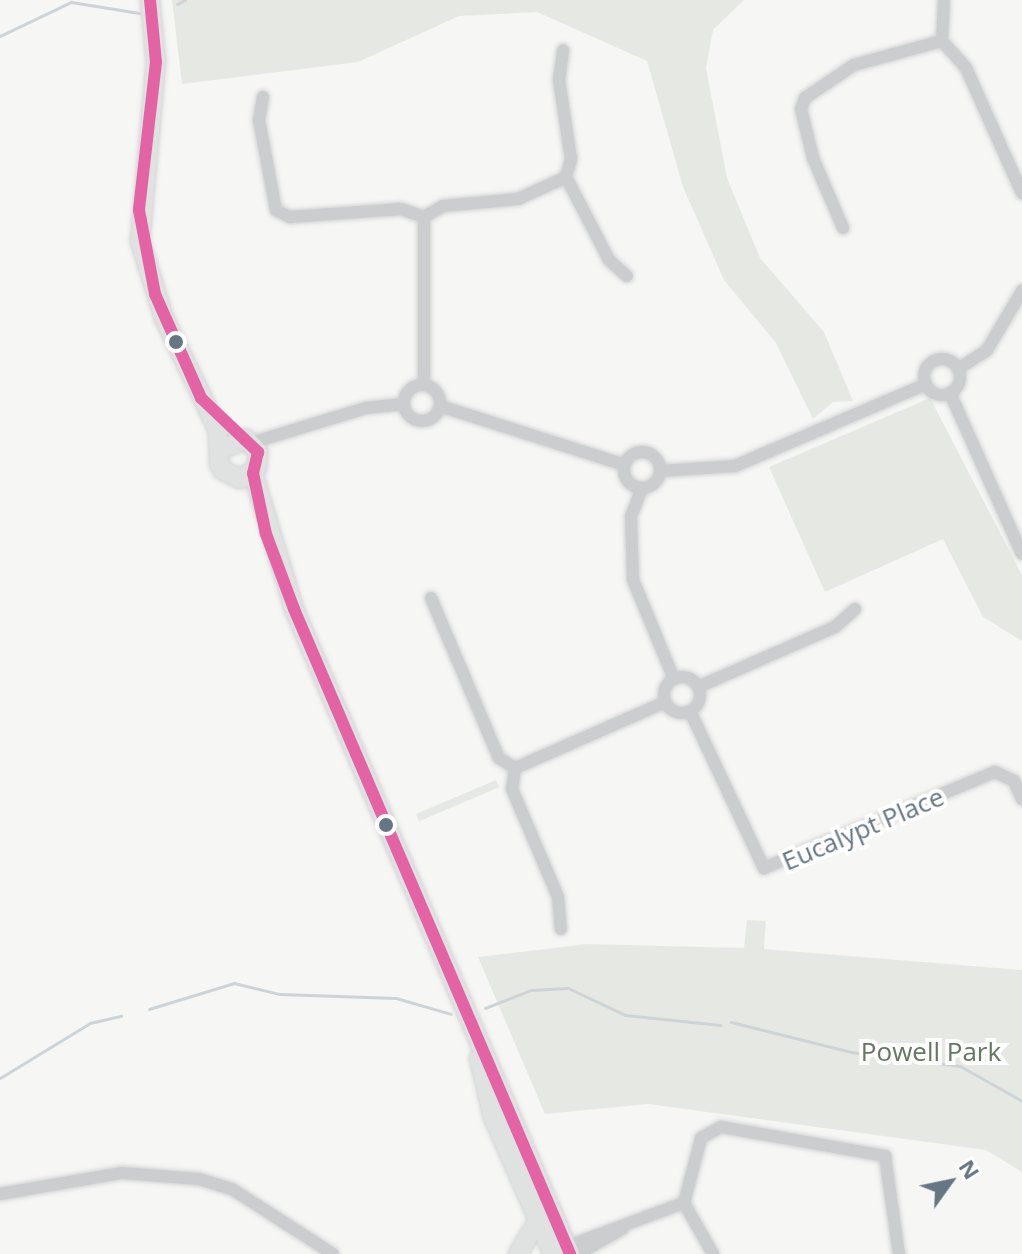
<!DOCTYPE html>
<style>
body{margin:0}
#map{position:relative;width:1022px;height:1254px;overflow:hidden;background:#f6f6f5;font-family:"Open Sans",sans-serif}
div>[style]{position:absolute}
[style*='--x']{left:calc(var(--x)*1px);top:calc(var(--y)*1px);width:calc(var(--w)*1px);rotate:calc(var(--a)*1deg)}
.green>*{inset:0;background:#e6e9e3;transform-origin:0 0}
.stream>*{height:3px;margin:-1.5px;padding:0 1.5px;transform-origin:1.5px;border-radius:1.5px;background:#cdd4d7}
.roads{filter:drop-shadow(0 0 2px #d2d4d4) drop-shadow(0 0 2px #d2d4d4)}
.street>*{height:12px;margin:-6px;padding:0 6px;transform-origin:6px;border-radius:6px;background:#cccdce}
.street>.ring{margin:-6px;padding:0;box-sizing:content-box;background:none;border:12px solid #cccdce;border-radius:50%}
.secondary>*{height:18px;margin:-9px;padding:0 9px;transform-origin:9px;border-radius:9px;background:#e0e1e1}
.bus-1>*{height:12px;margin:-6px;padding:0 6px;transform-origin:6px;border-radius:6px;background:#e463a4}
.dots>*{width:22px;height:22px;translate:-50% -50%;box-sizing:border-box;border:4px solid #fff;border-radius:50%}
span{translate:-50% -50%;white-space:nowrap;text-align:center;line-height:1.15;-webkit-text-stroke:8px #fff;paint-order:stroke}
.street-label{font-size:26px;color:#667684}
.park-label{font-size:26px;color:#657761}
.north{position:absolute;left:910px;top:1142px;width:80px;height:80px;-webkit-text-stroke:6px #fff;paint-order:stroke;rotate:57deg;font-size:22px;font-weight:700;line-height:32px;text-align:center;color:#667684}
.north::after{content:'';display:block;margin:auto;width:28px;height:36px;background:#667684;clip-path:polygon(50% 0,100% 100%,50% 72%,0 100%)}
</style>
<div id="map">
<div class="green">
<i style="clip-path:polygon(172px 0,744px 0,713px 30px,706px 68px,727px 178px,760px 258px,824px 332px,853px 401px,833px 402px,813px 419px,776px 343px,724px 280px,683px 187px,647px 61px,537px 12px,459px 16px,358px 62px,182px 84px)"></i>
<i style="clip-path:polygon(930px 398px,1022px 575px,1022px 641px,983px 617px,943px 539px,825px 592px,769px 467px)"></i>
<i style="left:496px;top:780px;width:8px;height:87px;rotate:67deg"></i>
<i style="clip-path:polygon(747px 920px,766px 921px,764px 949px,1022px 970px,1022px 1172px,986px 1150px,648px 1104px,545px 1114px,478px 957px,587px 944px,744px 948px)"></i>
</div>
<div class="stream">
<i style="--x:177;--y:4;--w:9;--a:-27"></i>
<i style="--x:0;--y:36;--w:79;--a:-25.6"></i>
<i style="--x:71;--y:2;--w:69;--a:9.2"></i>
<i style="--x:485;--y:1008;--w:49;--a:-21.4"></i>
<i style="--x:531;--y:990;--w:37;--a:-3"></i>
<i style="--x:568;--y:988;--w:63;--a:25.3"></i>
<i style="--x:625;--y:1015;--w:96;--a:6"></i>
<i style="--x:149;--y:1009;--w:89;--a:-17"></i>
<i style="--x:234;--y:983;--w:46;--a:13.7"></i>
<i style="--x:279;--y:994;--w:117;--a:2"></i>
<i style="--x:396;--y:998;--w:57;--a:16.2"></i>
<i style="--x:731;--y:1022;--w:124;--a:14"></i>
<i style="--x:851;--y:1052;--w:110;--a:7.3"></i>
<i style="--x:960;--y:1066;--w:71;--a:29.4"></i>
<i style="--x:0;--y:1078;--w:105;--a:-31.4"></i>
<i style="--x:90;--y:1023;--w:32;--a:-13"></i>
</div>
<div class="roads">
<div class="street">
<i style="--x:944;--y:0;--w:41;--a:92.8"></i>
<i style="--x:942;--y:41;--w:36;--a:48"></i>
<i style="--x:966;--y:68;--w:137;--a:65.9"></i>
<i style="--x:263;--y:97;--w:23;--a:100"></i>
<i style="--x:259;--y:120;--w:92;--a:79.3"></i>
<i style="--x:276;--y:210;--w:16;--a:27"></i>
<i style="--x:290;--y:217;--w:111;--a:-4.1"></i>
<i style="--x:401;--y:209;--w:24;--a:19"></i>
<i style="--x:424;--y:217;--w:22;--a:-30"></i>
<i style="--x:443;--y:206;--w:75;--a:-5.3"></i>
<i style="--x:518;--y:199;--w:53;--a:-24.6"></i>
<i style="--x:566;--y:177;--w:19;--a:-74"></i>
<i style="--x:571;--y:159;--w:80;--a:-98.6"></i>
<i style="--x:559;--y:80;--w:30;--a:-82"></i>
<i style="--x:566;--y:177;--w:93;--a:62.6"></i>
<i style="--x:609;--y:260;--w:24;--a:42"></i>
<i style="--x:843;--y:228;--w:76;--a:-113.2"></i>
<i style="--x:813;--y:158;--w:50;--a:-103.8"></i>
<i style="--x:801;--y:109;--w:12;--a:-70"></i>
<i style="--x:805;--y:98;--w:59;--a:-34"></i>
<i style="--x:854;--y:65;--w:91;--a:-15.3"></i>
<i class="ring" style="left:924px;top:359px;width:24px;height:24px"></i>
<i style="--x:958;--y:369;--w:35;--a:-33"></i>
<i style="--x:987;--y:350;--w:69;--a:-59.3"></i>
<i style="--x:424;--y:385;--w:168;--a:-90"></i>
<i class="ring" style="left:404px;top:385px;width:24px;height:24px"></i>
<i style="--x:950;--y:393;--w:176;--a:65.9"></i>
<i style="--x:440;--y:406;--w:194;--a:17.7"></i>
<i style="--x:251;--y:443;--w:120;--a:-16.9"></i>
<i style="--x:366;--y:408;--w:38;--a:-6"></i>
<i class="ring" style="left:624px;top:452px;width:24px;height:24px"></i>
<i style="--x:660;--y:471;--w:75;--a:-3.8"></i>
<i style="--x:735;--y:466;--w:208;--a:-23.2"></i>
<i style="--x:642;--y:488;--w:31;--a:111"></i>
<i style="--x:631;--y:517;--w:63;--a:88.2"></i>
<i style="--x:633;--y:580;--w:107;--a:67.5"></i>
<i style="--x:431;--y:598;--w:174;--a:67"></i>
<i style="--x:499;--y:758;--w:19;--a:32"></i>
<i style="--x:515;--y:768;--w:21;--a:98"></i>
<i style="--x:512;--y:789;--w:117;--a:66.9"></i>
<i style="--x:558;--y:897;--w:32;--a:85"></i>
<i class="ring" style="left:664px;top:677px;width:24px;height:24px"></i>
<i style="--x:698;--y:687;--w:150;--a:-23.7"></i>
<i style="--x:835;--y:627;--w:27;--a:-42"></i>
<i style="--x:690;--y:711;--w:174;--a:64.8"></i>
<i style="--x:764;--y:868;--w:250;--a:-22.6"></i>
<i style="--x:995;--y:772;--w:21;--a:25"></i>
<i style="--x:1014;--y:781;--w:20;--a:66"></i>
<i style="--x:515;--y:768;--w:164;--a:-23.7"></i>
<i style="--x:0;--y:1194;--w:124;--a:-9.8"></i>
<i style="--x:122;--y:1173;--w:77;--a:4.5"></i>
<i style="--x:199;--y:1179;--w:34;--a:17"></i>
<i style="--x:232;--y:1189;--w:120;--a:32.8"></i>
<i style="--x:684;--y:1203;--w:59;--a:60.4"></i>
<i style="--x:560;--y:1249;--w:132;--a:-20.4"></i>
<i style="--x:684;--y:1203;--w:67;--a:-75.3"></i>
<i style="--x:701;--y:1138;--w:23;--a:-29"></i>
<i style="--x:721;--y:1127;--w:167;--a:10"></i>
<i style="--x:885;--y:1156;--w:99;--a:81.9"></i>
<i style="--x:578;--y:1254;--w:51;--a:-29.6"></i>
</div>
<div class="secondary">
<i style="--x:150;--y:0;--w:62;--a:84.5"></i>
<i style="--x:156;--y:62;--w:180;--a:95.1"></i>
<i style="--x:140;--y:241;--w:81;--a:72.7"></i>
<i style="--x:164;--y:318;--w:124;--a:64.3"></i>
<i style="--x:218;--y:430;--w:34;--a:88"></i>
<i style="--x:219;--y:464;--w:7;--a:63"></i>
<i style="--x:222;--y:470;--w:20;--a:27"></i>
<i style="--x:240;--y:479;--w:20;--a:-33"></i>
<i style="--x:257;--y:468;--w:16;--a:-86"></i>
<i style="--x:258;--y:452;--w:18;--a:-133"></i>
<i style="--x:246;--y:439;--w:28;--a:157"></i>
<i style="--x:253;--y:473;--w:142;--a:73.2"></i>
<i style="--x:294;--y:609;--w:702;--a:66.83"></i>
<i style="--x:479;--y:1058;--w:61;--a:76.7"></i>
<i style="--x:493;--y:1117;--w:150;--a:66.3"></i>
<i style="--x:518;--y:1254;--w:39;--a:-59"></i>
</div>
</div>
<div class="bus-1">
<i style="--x:150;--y:0;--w:62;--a:84.5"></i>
<i style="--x:156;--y:62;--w:149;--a:96.6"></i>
<i style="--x:139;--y:210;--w:86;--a:79.2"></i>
<i style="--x:155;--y:294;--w:114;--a:66.1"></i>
<i style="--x:201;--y:398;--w:79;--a:43.5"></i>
<i style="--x:258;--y:452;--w:22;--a:103"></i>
<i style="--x:253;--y:473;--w:62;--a:78"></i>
<i style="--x:266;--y:534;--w:80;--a:69.5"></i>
<i style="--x:294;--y:609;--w:702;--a:66.83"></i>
</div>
<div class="dots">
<i style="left:176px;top:342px;background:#667684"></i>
<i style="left:386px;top:825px;background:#667684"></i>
</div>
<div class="street-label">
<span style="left:863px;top:829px;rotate:-23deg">Eucalypt Place</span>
</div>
<div class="park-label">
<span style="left:931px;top:1052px">Powell Park</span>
</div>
<div class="north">N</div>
</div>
